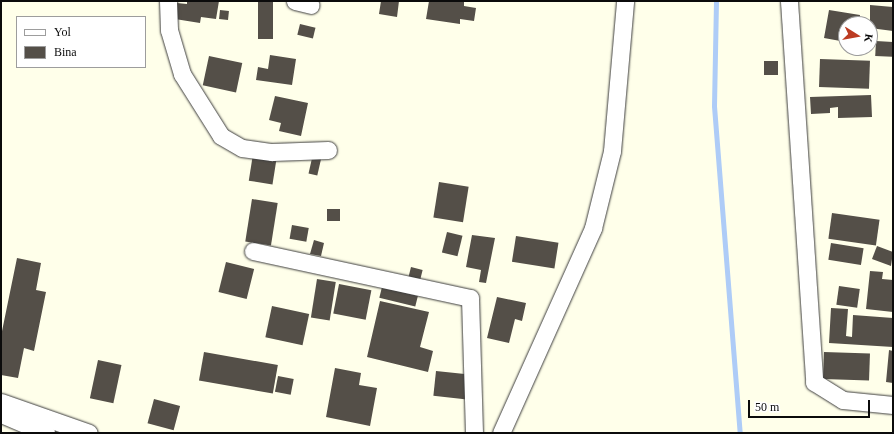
<!DOCTYPE html>
<style>
body{margin:0}
#map{position:relative;width:894px;height:434px;overflow:hidden;background:#ffffea;font-family:Georgia,serif}
div>[style]{position:absolute}
[style*='--x']{left:calc(var(--x)*1px);top:calc(var(--y)*1px);width:calc(var(--w)*1px);rotate:calc(var(--a)*1deg)}
.stream>*{height:5px;margin:-2.5px;padding:0 2.5px;transform-origin:2.5px;border-radius:2.5px;background:#aeccf7}
.building>*{inset:0;background:#544f48;transform-origin:0 0}
.roads{filter:drop-shadow(0 0 1px #3e3e3e) drop-shadow(0 0 1px #3e3e3e)}
.minor>*{height:17px;margin:-8.5px;padding:0 8.5px;transform-origin:8.5px;border-radius:8.5px;background:#fff}
span{translate:-50% -50%;white-space:nowrap;text-align:center;line-height:1.15;-webkit-text-stroke:4px #fff;paint-order:stroke}
.frame{position:absolute;inset:0;border:2px solid #0b0b0b;pointer-events:none}
.legend{position:absolute;left:16px;top:16px;width:130px;height:52px;box-sizing:border-box;background:#fff;border:1px solid #9d9d9d;margin:0;padding:5px 7px;list-style:none;font-size:12px;color:#0b0b0b}
.legend li{display:flex;align-items:center;gap:8px;height:20px}
.legend b{width:20px;border:1px solid #9d9d9d}
.north{position:absolute;left:838px;top:16px;width:40px;height:40px;box-sizing:border-box;background:#fff;border:1px solid #9d9d9d;border-radius:50%;rotate:101deg;font-size:11px;font-weight:700;line-height:16px;text-align:center;color:#0b0b0b}
.north::after{content:'';display:block;margin:auto;width:14px;height:18px;background:#bc3b22;clip-path:polygon(50% 0,100% 100%,50% 72%,0 100%)}
.scale{position:absolute;left:748px;top:400px;width:122px;height:18px;box-sizing:border-box;border:2px solid #0b0b0b;border-top:0;padding-left:5px;font-size:12px;line-height:14px;white-space:nowrap;color:#0b0b0b;-webkit-text-stroke:3px #fff;paint-order:stroke}
</style>
<div id="map">
<div class="stream">
<i style="--x:716;--y:1;--w:105;--a:91.1"></i>
<i style="--x:714;--y:106;--w:328;--a:85.5"></i>
</div>
<div class="building">
<i style="clip-path:polygon(187px 1px,219px 1px,216px 19px,201px 17px,200px 23px,175px 19px,177px 3px,187px 4px)"></i>
<i style="left:258px;top:1px;width:15px;height:38px"></i>
<i style="clip-path:polygon(381px 1px,399px 1px,397px 17px,379px 14px)"></i>
<i style="clip-path:polygon(429px 1px,464px 1px,464px 6px,476px 8px,474px 21px,460px 19px,460px 24px,426px 19px)"></i>
<i style="clip-path:polygon(870px 5px,893px 7px,893px 31px,870px 28px)"></i>
<i style="left:220px;top:10px;width:9px;height:9px;rotate:6deg"></i>
<i style="clip-path:polygon(829px 10px,860px 15px,859px 24px,846px 24px,846px 42px,824px 38px)"></i>
<i style="left:300px;top:24px;width:16px;height:11px;rotate:14deg"></i>
<i style="left:876px;top:41px;width:17px;height:15px;rotate:3deg"></i>
<i style="clip-path:polygon(270px 55px,296px 59px,292px 85px,256px 80px,258px 67px,268px 69px)"></i>
<i style="left:209px;top:56px;width:34px;height:30px;rotate:12deg"></i>
<i style="left:820px;top:59px;width:50px;height:28px;rotate:2deg"></i>
<i style="left:764px;top:61px;width:14px;height:14px"></i>
<i style="clip-path:polygon(871px 95px,872px 117px,838px 118px,838px 107px,830px 108px,830px 113px,811px 114px,810px 97px)"></i>
<i style="clip-path:polygon(275px 96px,308px 103px,301px 136px,279px 131px,281px 123px,269px 120px)"></i>
<i style="left:253px;top:154px;width:24px;height:27px;rotate:9deg"></i>
<i style="left:313px;top:154px;width:9px;height:20px;rotate:13deg"></i>
<i style="left:439px;top:182px;width:30px;height:36px;rotate:9deg"></i>
<i style="left:252px;top:199px;width:26px;height:43px;rotate:9deg"></i>
<i style="left:327px;top:209px;width:13px;height:12px"></i>
<i style="left:832px;top:213px;width:48px;height:26px;rotate:8deg"></i>
<i style="left:292px;top:225px;width:17px;height:14px;rotate:10deg"></i>
<i style="left:447px;top:232px;width:16px;height:21px;rotate:14deg"></i>
<i style="clip-path:polygon(472px 235px,495px 238px,486px 283px,479px 282px,481px 270px,466px 267px)"></i>
<i style="left:516px;top:236px;width:43px;height:26px;rotate:9deg"></i>
<i style="clip-path:polygon(314px 240px,324px 243px,321px 256px,310px 254px)"></i>
<i style="left:831px;top:243px;width:33px;height:17px;rotate:9deg"></i>
<i style="clip-path:polygon(877px 246px,893px 252px,891px 266px,872px 259px)"></i>
<i style="clip-path:polygon(17px 258px,41px 263px,36px 290px,46px 292px,34px 351px,24px 348px,18px 378px,1px 375px,1px 336px)"></i>
<i style="left:226px;top:262px;width:29px;height:31px;rotate:14deg"></i>
<i style="left:411px;top:267px;width:12px;height:13px;rotate:14deg"></i>
<i style="clip-path:polygon(870px 271px,883px 272px,882px 279px,893px 280px,893px 312px,866px 309px)"></i>
<i style="left:317px;top:279px;width:19px;height:39px;rotate:9deg"></i>
<i style="left:339px;top:284px;width:33px;height:30px;rotate:11deg"></i>
<i style="left:839px;top:286px;width:21px;height:19px;rotate:8deg"></i>
<i style="left:382px;top:287px;width:37px;height:11px;rotate:14deg"></i>
<i style="clip-path:polygon(497px 297px,526px 303px,522px 321px,515px 319px,509px 343px,487px 338px)"></i>
<i style="clip-path:polygon(380px 301px,429px 312px,420px 347px,433px 351px,428px 372px,367px 357px)"></i>
<i style="left:272px;top:306px;width:38px;height:32px;rotate:12deg"></i>
<i style="clip-path:polygon(831px 308px,848px 309px,846px 336px,852px 337px,853px 315px,893px 318px,893px 347px,829px 343px)"></i>
<i style="clip-path:polygon(889px 350px,893px 351px,893px 383px,886px 382px)"></i>
<i style="left:204px;top:352px;width:75px;height:29px;rotate:10deg"></i>
<i style="left:824px;top:352px;width:46px;height:27px;rotate:2deg"></i>
<i style="left:98px;top:360px;width:24px;height:39px;rotate:12deg"></i>
<i style="clip-path:polygon(335px 368px,361px 373px,359px 385px,377px 388px,370px 426px,326px 417px)"></i>
<i style="left:436px;top:371px;width:36px;height:25px;rotate:6deg"></i>
<i style="left:278px;top:376px;width:16px;height:16px;rotate:11deg"></i>
<i style="left:154px;top:399px;width:27px;height:25px;rotate:15deg"></i>
</div>
<div class="roads">
<div class="minor">
<i style="--x:168;--y:1;--w:29;--a:88"></i>
<i style="--x:169;--y:30;--w:46;--a:73.5"></i>
<i style="--x:182;--y:74;--w:73;--a:57.8"></i>
<i style="--x:221;--y:136;--w:24;--a:30"></i>
<i style="--x:242;--y:148;--w:30;--a:8"></i>
<i style="--x:272;--y:152;--w:56;--a:-2"></i>
<i style="--x:295;--y:1;--w:16;--a:14"></i>
<i style="--x:789;--y:1;--w:382;--a:86.2"></i>
<i style="--x:814;--y:382;--w:34;--a:32"></i>
<i style="--x:843;--y:400;--w:50;--a:5.7"></i>
<i style="--x:253;--y:251;--w:222;--a:12.2"></i>
<i style="--x:470;--y:298;--w:135;--a:88.3"></i>
<i style="--x:1;--y:402;--w:93;--a:19.4"></i>
<i style="--x:1;--y:414;--w:49;--a:22.9"></i>
<i style="--x:501;--y:433;--w:225;--a:-65.8"></i>
<i style="--x:593;--y:228;--w:79;--a:-76.1"></i>
<i style="--x:612;--y:151;--w:151;--a:-85"></i>
</div>
</div>
<div class="frame"></div>
<ul class="legend">
<li><b style="height:5px;background:#fff"></b>Yol</li>
<li><b style="height:11px;background:#544f48"></b>Bina</li>
</ul>
<div class="north">K</div>
<div class="scale">50 m</div>
</div>
